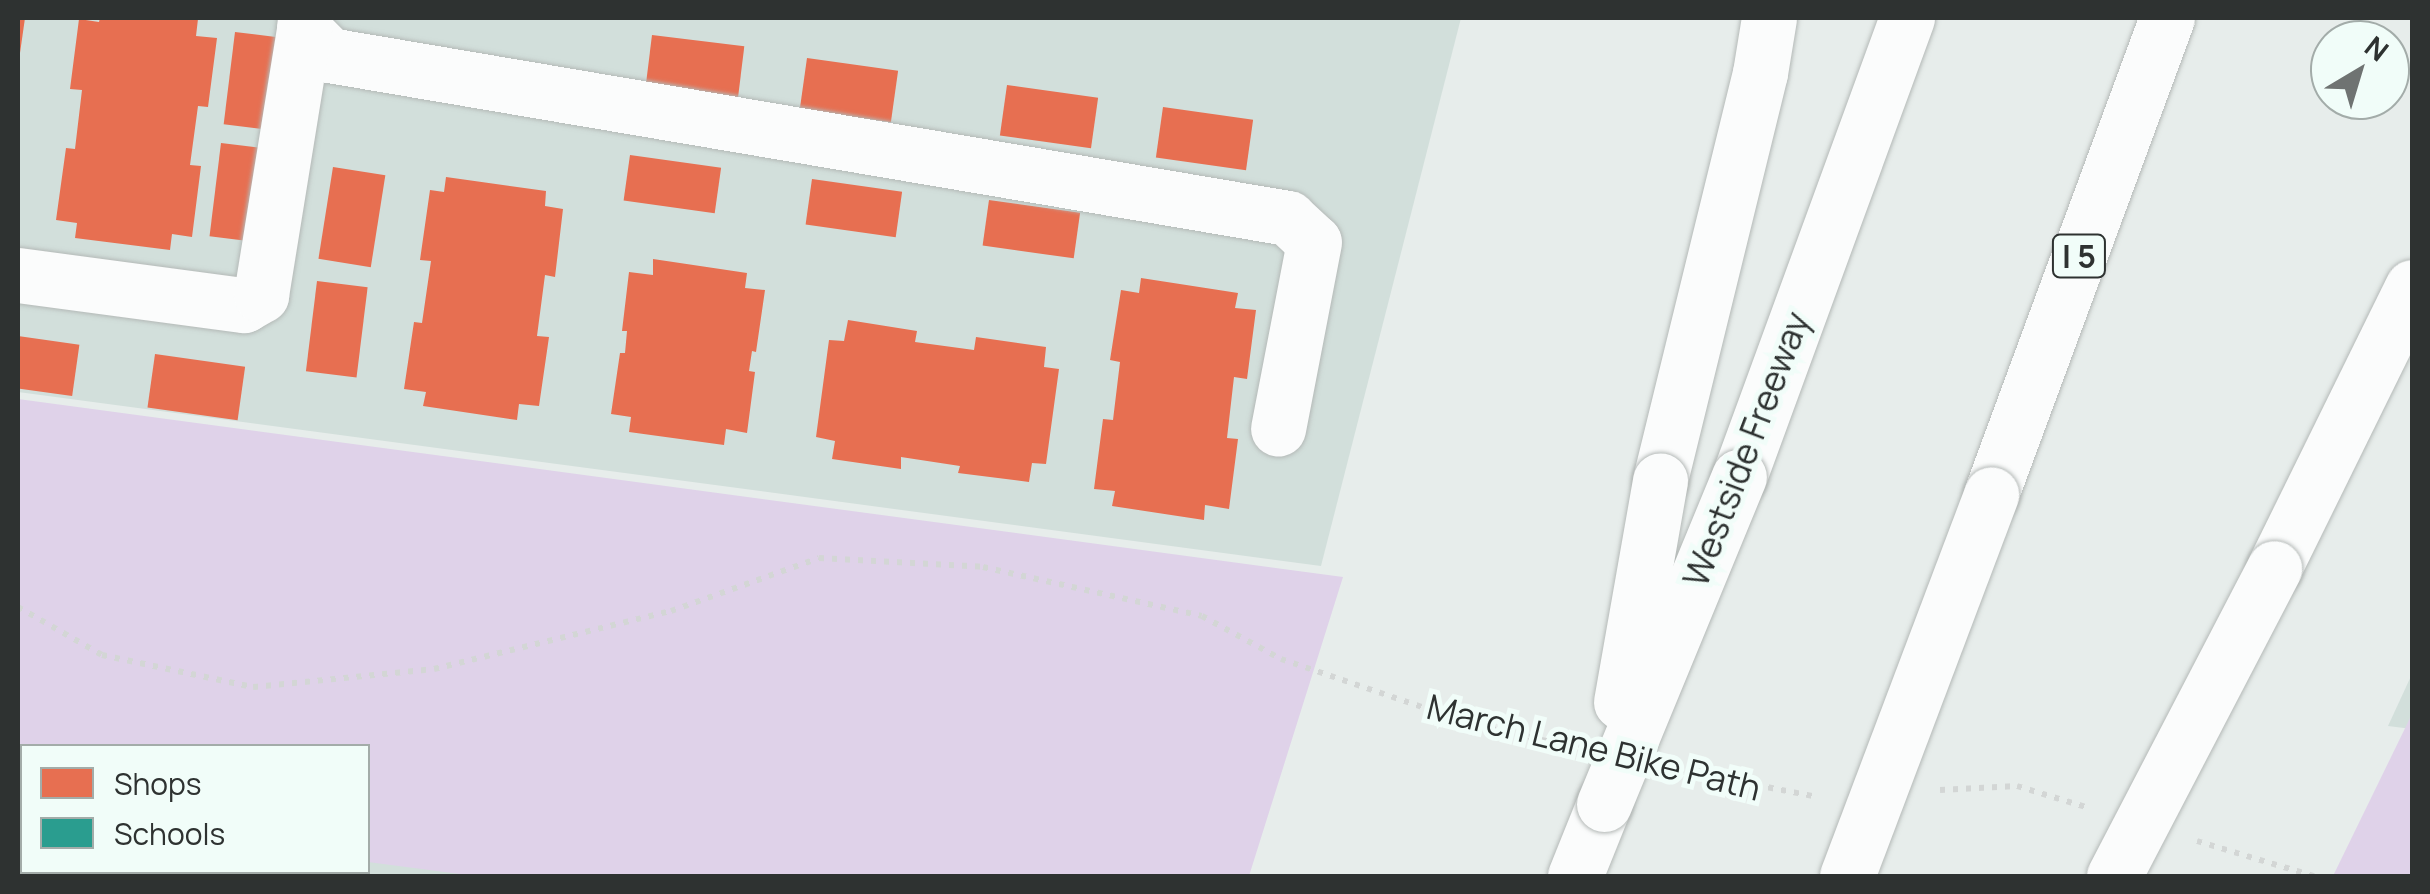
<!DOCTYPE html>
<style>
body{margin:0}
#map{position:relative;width:2430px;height:894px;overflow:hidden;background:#e7edeb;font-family:Manrope,sans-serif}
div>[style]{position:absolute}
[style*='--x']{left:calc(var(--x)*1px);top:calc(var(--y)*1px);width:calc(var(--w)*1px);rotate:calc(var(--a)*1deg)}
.built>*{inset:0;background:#d2dfdb}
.green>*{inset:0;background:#dfd2e9}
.shops>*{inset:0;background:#e76f51;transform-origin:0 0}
.schools>*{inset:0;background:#2a9d8f}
.path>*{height:6px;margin-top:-3px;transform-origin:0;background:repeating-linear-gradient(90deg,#d3d6d5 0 5px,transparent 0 13px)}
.roads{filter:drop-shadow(0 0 2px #b4b9b7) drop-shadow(0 0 2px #b4b9b7)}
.minor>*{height:55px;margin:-27.5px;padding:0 27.5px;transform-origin:27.5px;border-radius:27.5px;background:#fbfcfc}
.highway>*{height:55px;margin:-27.5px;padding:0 27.5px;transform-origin:27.5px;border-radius:27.5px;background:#fbfcfc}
.bridges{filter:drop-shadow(0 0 2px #b4b9b7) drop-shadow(0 0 2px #b4b9b7)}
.highway-bridge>*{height:55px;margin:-27.5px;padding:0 27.5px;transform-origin:27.5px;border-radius:27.5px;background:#fbfcfc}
span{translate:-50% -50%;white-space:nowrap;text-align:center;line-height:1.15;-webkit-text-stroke:10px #f1fdf9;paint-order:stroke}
.shield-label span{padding:2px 8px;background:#f1fdf9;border:2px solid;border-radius:8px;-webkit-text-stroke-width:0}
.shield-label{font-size:32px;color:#2e3231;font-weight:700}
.street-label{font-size:35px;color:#2e3231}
.frame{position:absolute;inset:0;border:20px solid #2e3231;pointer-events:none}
.legend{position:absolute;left:20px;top:744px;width:350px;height:130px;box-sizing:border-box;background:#f1fdf9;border:2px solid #a3aca9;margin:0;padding:12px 18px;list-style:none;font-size:30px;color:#2e3231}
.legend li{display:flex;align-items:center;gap:20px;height:50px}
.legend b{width:50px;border:2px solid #a3aca9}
.north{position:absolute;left:2310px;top:20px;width:100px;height:100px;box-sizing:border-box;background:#f1fdf9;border:2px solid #a3aca9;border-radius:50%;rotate:38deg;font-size:28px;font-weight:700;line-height:40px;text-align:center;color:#2e3231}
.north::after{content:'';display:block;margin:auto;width:35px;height:45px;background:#6f7372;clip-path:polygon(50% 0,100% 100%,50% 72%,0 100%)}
</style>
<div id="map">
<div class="built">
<i style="clip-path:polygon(18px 18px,1461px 18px,1321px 566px,18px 392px)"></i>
<i style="clip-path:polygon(2412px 674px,2412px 729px,2388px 726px)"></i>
<i style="clip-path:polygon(18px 806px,22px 807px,22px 872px,368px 872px,368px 848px,582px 876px,18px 876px)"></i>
</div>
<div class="green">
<i style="clip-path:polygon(18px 399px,1343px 577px,1249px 876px,475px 876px,368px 862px,368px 746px,22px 746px,22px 817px,18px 816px)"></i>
<i style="clip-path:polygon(2412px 714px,2412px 876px,2333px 876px)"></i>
</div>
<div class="shops">
<i style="clip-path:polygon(18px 18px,25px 18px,20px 53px,18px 53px)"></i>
<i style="clip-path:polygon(100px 18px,198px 19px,196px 36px,217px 38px,208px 107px,198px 106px,190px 165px,201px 166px,192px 237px,172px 234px,170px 250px,75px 238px,77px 223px,56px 220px,66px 148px,75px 149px,82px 90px,70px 89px,79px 19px,99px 22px)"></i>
<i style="left:235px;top:32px;width:49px;height:93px;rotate:7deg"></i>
<i style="left:652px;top:35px;width:93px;height:52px;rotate:7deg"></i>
<i style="left:807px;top:58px;width:92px;height:52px;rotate:8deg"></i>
<i style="left:1007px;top:85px;width:92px;height:51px;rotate:8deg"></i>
<i style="left:1163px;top:107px;width:91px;height:51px;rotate:8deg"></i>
<i style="left:221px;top:143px;width:51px;height:94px;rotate:7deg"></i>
<i style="left:630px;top:155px;width:92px;height:46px;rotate:8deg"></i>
<i style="left:333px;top:167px;width:53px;height:93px;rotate:9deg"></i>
<i style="clip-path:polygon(446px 177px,546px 191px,545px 206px,563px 209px,555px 277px,545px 275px,537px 336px,549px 337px,539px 406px,519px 404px,517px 420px,423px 406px,426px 392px,404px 389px,414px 322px,422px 323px,431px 261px,420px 260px,430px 190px,444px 192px)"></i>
<i style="left:812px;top:179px;width:91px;height:46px;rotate:8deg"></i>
<i style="left:989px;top:200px;width:92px;height:46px;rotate:8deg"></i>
<i style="clip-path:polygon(653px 259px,747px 273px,745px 288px,765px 290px,756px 352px,752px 351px,749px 371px,755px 372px,747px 433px,726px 429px,724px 445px,629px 432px,631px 417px,611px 414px,620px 353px,625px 353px,627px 331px,622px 331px,629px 272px,653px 275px)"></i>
<i style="clip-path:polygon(1141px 278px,1238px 293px,1235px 308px,1256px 310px,1247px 379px,1234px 377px,1227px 438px,1238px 439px,1229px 509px,1205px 505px,1204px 520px,1112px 506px,1115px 491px,1094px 489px,1103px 419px,1113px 420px,1120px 362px,1110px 360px,1121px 290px,1139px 293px)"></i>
<i style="left:317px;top:281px;width:51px;height:91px;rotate:7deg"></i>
<i style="clip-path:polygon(848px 320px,917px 331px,915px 342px,974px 350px,976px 337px,1046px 347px,1044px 367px,1059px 369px,1046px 464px,1032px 463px,1029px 482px,958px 473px,960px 466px,901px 457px,901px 469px,832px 459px,835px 441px,816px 437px,829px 340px,844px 341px)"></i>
<i style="left:18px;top:336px;width:62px;height:52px;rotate:8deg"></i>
<i style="left:155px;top:354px;width:91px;height:54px;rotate:8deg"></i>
</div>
<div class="schools">
<i style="clip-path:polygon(18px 859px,22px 860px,22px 872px,151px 872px,151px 876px,18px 876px)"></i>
</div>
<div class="path">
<i style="--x:18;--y:607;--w:97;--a:29.7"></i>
<i style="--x:102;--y:655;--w:154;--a:12"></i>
<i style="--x:253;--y:687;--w:182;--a:-5.7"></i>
<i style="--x:434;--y:669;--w:244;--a:-13.8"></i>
<i style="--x:671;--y:611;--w:157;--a:-19.7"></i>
<i style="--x:819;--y:558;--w:164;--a:3.1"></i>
<i style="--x:983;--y:567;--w:224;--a:12.6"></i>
<i style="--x:1202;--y:616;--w:90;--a:28.6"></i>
<i style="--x:1281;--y:659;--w:208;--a:18.8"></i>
<i style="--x:1478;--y:726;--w:93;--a:12.4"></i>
<i style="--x:1679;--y:770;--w:142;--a:11"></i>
<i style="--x:1940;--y:790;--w:77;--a:-3"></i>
<i style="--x:2017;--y:786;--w:75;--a:17"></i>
<i style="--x:2197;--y:841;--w:122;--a:16.7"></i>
</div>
<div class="roads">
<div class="minor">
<i style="--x:305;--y:18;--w:12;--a:95"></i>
<i style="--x:304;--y:30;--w:35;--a:45"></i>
<i style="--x:329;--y:55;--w:973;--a:9.65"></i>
<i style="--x:1288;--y:218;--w:35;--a:43"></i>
<i style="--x:1314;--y:242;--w:190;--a:100.9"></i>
<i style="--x:18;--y:275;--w:228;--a:7.6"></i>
<i style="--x:244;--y:305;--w:20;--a:-30"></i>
<i style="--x:261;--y:295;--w:268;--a:-80.8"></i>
</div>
<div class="highway">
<i style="--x:1739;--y:477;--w:489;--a:-69.9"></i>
<i style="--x:1660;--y:480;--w:419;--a:-76.2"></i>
<i style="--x:1760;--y:73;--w:56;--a:-80.7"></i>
<i style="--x:1991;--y:494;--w:507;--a:-69.71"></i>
<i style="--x:2274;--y:568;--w:313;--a:-63.8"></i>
<i style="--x:1575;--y:876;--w:78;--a:-68.1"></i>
</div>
</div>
<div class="bridges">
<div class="highway-bridge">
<i style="--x:1621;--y:702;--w:225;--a:-80"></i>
<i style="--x:1604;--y:804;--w:354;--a:-67.6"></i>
<i style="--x:1847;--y:876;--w:408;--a:-69.3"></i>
<i style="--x:2114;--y:876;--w:347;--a:-62.5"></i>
</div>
</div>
<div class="shield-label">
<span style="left:2079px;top:256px">I 5</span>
</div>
<div class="street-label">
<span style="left:1746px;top:449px;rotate:-69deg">Westside Freeway</span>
<span style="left:1594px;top:747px;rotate:14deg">March Lane Bike Path</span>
</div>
<div class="frame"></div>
<ul class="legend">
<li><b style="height:28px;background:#e76f51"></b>Shops</li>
<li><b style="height:28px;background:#2a9d8f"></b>Schools</li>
</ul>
<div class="north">N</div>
</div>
